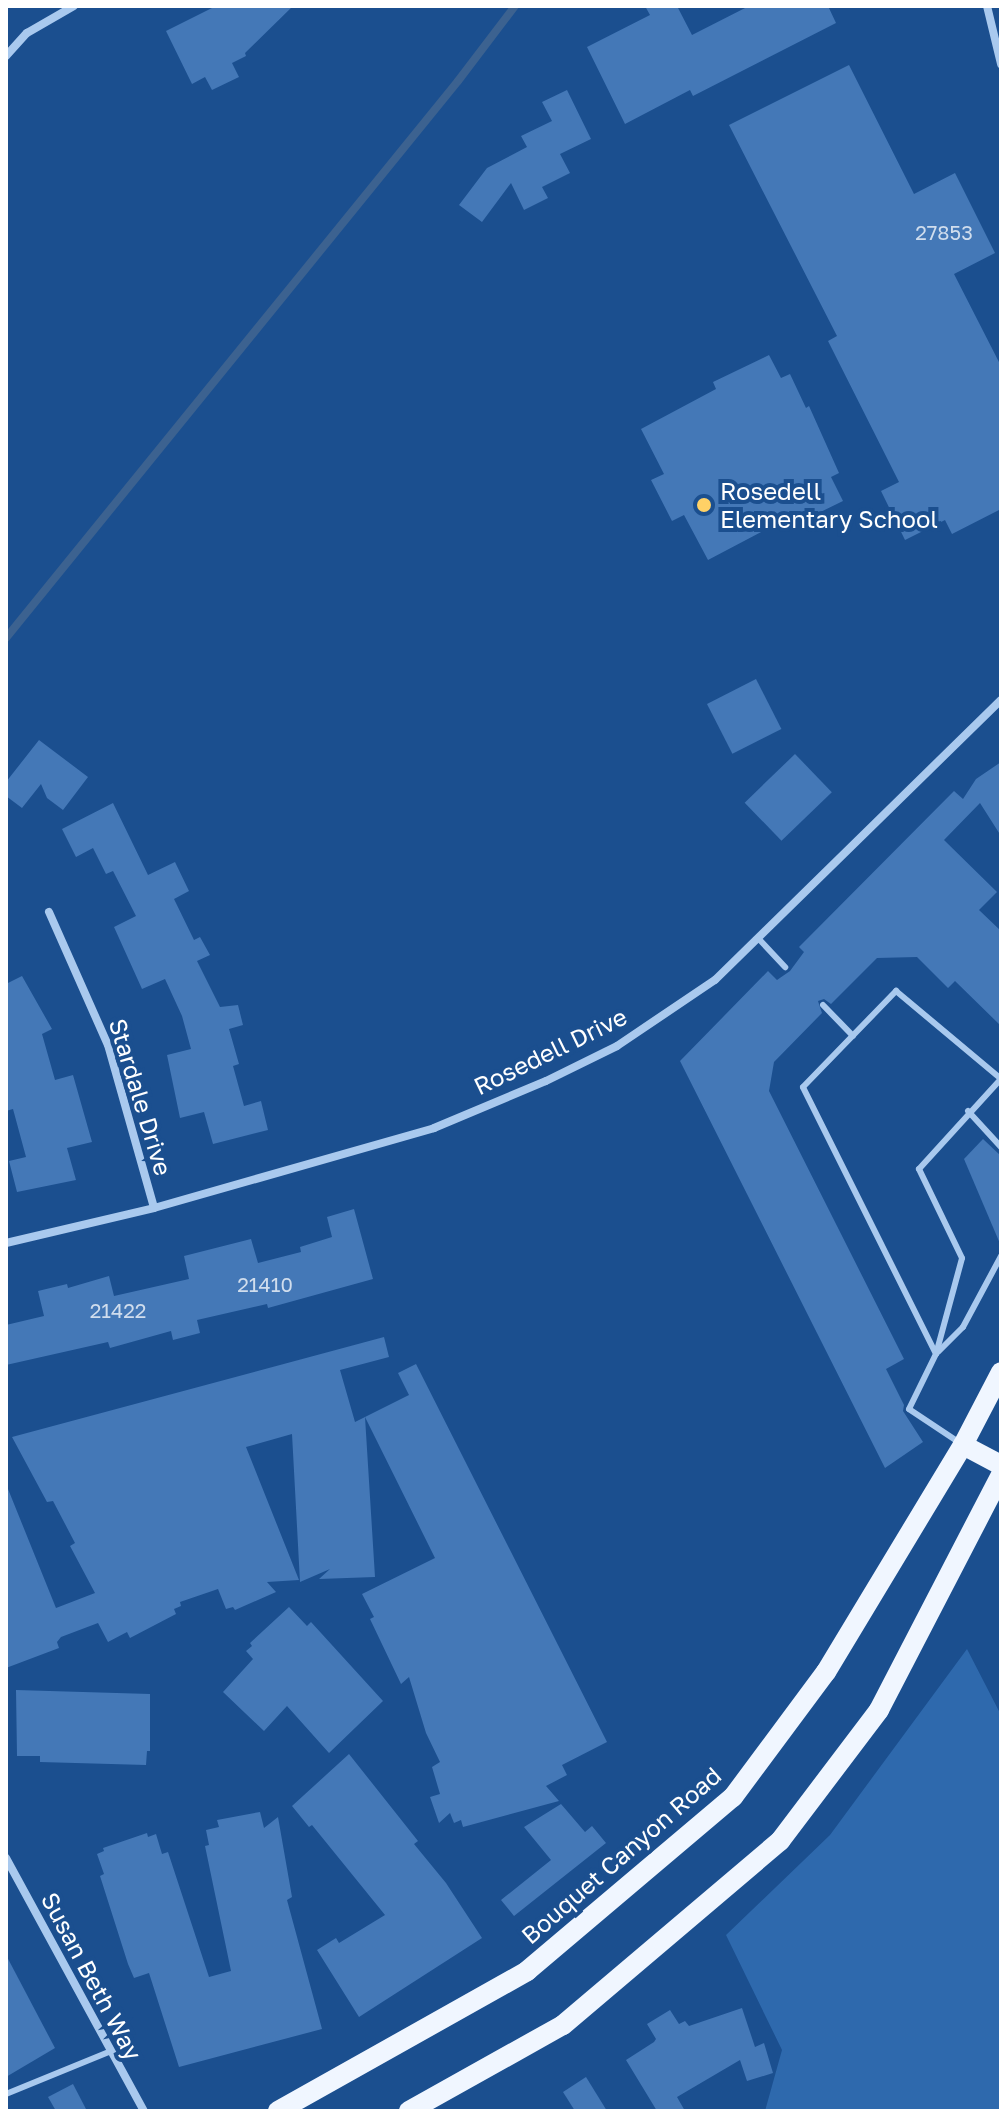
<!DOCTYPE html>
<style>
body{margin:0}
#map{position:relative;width:1007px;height:2117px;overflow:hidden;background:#1b4f8f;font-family:"Golos Text",sans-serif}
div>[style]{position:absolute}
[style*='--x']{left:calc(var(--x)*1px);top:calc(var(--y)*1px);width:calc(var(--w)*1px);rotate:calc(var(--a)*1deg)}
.green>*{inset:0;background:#2e69ad}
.stream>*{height:8px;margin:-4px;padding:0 4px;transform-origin:4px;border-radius:4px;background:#3c6290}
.building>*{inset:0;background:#4478b7;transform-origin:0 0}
.lane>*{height:6px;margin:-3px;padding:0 3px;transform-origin:3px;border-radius:3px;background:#a9c9ee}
.street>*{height:8px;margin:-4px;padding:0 4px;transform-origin:4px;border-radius:4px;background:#a9c9ee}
.primary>*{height:20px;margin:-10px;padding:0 10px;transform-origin:10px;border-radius:10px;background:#f0f6ff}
.dots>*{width:22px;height:22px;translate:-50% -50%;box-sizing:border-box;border:4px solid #1b4f8f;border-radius:50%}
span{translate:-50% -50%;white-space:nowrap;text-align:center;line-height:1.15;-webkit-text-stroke:8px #1b4f8f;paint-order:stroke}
.number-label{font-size:20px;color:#d0dded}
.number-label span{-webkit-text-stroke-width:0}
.poi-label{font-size:24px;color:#fff}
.left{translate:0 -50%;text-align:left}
.street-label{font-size:24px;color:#fff}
.frame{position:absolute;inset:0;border:8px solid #fff;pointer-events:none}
</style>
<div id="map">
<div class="green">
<i style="clip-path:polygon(967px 1649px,1001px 1715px,1001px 2111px,765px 2111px,782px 2050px,726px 1935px,830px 1835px)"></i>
</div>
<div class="stream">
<i style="--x:6;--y:638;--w:717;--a:-50.94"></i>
<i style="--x:458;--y:81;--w:94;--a:-52.8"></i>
</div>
<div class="building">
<i style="clip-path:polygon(216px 6px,293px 6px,245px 53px,246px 56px,232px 63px,239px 77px,212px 90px,205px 77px,192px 84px,166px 31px)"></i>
<i style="clip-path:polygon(645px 6px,677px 6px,692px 35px,749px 6px,828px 6px,836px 23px,693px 96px,690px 90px,625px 124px,587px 47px,650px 15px)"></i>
<i style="clip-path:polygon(849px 65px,914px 194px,955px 173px,995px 253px,954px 274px,1001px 366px,1001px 509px,952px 534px,945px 520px,905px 540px,881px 491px,899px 482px,828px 341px,837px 336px,729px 125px)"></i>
<i style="clip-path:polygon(567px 90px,591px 139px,560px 154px,570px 173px,542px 187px,548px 198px,524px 210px,511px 183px,482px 222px,459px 205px,487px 168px,527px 147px,521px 136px,552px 121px,542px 102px)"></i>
<i style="clip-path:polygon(769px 355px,781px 378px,790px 374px,806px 408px,809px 406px,839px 473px,831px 477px,843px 501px,796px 524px,794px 521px,771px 532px,769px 528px,708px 560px,684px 515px,672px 521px,651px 480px,664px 474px,641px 429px,716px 389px,713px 382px)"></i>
<i style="left:756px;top:679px;width:56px;height:55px;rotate:63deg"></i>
<i style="clip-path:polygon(39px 740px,88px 777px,63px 810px,47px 798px,41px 784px,22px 808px,6px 796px,6px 782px)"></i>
<i style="left:795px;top:754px;width:53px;height:70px;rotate:46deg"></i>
<i style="clip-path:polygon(1001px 762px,1001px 836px,980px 803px,944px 840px,997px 892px,979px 910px,1001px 931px,1001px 1026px,955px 981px,948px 988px,917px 957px,877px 958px,831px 1004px,824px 999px,818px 1001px,822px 1013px,774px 1062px,769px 1091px,904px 1359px,886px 1369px,904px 1405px,903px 1411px,923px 1442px,885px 1468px,680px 1061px,768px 971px,777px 980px,790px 971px,804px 952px,799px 947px,954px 791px,963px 799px,976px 779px)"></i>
<i style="clip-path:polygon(113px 803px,148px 875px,175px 862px,189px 891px,174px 899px,194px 940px,200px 937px,210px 955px,197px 961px,220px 1007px,238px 1005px,243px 1025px,229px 1029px,239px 1064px,233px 1066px,244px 1106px,261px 1101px,268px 1130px,213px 1144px,204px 1112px,180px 1118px,167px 1055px,191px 1049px,182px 1016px,165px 979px,142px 989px,114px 927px,136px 916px,113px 871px,106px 874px,93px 848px,76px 857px,62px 829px)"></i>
<i style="clip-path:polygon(22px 976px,52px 1029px,42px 1034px,55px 1080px,73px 1075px,92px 1142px,67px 1148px,76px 1180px,17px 1192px,9px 1161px,26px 1157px,13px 1109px,6px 1111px,6px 984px)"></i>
<i style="clip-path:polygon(983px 1139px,1001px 1156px,1001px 1246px,964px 1159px)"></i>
<i style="clip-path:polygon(354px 1209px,373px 1279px,268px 1308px,267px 1304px,197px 1320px,200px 1333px,173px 1340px,171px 1331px,110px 1348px,108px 1342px,6px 1365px,6px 1325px,44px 1316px,38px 1291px,67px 1284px,68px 1288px,109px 1276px,114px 1296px,189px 1279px,184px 1256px,251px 1239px,258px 1263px,301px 1252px,300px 1247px,332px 1237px,327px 1217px)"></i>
<i style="clip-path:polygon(384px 1337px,389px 1357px,340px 1370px,355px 1422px,365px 1417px,375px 1577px,319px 1579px,330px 1569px,300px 1582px,292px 1434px,246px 1447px,299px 1580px,267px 1582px,276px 1592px,235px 1610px,233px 1607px,226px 1609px,218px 1589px,180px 1602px,181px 1606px,174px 1609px,176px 1614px,130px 1638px,127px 1632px,108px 1642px,98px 1623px,61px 1637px,57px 1642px,59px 1648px,6px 1668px,6px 1484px,56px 1608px,95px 1593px,70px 1546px,75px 1543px,53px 1501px,47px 1502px,12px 1437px)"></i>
<i style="clip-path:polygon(416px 1364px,607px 1742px,562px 1765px,567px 1775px,546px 1786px,559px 1801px,463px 1827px,461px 1820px,454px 1823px,450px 1813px,439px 1823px,430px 1797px,440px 1794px,432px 1767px,440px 1762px,426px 1733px,409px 1677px,401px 1684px,370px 1619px,374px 1617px,362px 1594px,435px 1558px,365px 1417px,409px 1395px,398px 1373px)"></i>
<i style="clip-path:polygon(289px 1607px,307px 1626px,311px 1622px,383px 1701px,329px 1753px,287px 1706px,264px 1731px,223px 1692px,253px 1659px,246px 1651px,252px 1646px,250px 1643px)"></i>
<i style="clip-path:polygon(16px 1690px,150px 1694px,150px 1751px,147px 1751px,146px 1765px,40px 1762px,40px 1756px,17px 1756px)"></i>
<i style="clip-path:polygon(349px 1754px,418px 1841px,414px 1844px,446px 1883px,482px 1938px,359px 2017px,317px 1950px,336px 1938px,339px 1943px,385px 1915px,312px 1825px,309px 1827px,292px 1806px)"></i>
<i style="clip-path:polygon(561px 1804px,585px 1832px,592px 1826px,606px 1843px,514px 1916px,501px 1900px,551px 1860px,524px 1827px)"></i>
<i style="clip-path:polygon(260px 1812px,264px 1828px,278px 1817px,292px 1897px,287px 1900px,322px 2029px,179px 2067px,149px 1973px,134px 1978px,128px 1964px,100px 1876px,104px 1874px,97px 1854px,104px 1851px,103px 1848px,147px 1833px,148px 1837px,156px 1834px,162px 1854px,168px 1852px,209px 1977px,231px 1971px,205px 1846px,209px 1845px,206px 1830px,219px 1827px,217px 1820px)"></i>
<i style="clip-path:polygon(6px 1955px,55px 2048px,6px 2077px)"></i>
<i style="clip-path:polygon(742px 2008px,755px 2047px,764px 2043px,773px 2073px,747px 2081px,740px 2060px,677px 2097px,685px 2111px,657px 2111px,626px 2060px,654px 2042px,656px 2039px,647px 2024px,670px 2010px,679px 2024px,685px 2021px,689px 2026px)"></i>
<i style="clip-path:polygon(586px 2077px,607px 2111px,575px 2111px,563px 2092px)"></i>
<i style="clip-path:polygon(73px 2084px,87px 2111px,56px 2111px,48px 2097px)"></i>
</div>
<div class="lane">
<i style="--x:758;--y:938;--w:40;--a:47"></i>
<i style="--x:823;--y:1005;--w:43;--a:45.9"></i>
<i style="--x:968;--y:1111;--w:49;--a:47.5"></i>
<i style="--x:938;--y:1352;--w:35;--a:-45"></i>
<i style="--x:963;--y:1327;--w:81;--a:-61.8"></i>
<i style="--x:936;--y:1354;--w:298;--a:-116.5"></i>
<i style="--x:803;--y:1087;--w:134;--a:-45.9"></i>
<i style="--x:896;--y:991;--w:134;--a:39.9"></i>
<i style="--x:960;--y:1443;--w:61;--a:-146.3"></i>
<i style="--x:909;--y:1409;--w:61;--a:-63.9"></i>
<i style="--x:936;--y:1354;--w:99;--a:-74.8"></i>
<i style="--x:962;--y:1258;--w:99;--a:-115.8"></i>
<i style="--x:919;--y:1169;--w:122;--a:-47.7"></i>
<i style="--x:6;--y:2094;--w:111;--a:-22.2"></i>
</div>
<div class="street">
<i style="--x:987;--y:6;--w:60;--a:76.4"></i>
<i style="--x:6;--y:56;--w:31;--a:-48"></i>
<i style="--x:27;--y:33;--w:54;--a:-29.9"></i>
<i style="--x:49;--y:912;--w:145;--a:66.1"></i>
<i style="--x:108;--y:1045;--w:169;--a:74.2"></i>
<i style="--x:6;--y:1243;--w:152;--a:-13.3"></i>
<i style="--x:154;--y:1208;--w:291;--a:-15.9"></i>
<i style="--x:434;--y:1128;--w:121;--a:-22.8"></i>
<i style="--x:546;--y:1081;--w:79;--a:-26.2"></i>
<i style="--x:617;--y:1046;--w:118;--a:-34"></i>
<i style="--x:715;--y:980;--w:400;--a:-44.4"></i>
<i style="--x:6;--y:1858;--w:288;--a:61.4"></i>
</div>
<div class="primary">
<i style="--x:963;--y:1445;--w:43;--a:27.8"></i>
<i style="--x:278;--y:2111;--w:286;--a:-29.3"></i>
<i style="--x:527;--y:1971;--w:270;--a:-40.2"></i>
<i style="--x:733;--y:1797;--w:156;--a:-53.4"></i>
<i style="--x:826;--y:1672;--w:265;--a:-58.9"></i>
<i style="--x:963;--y:1445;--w:82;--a:-62.5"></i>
<i style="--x:409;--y:2111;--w:176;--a:-29.2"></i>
<i style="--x:563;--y:2025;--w:285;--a:-40.3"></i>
<i style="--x:780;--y:1841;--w:164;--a:-52.9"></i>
<i style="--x:879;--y:1710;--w:265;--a:-62.6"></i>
</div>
<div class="dots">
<i style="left:704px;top:505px;background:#ffd166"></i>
</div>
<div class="number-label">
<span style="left:944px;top:232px">27853</span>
<span style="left:265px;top:1284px">21410</span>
<span style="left:118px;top:1310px">21422</span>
</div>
<div class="poi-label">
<span class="left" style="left:720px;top:505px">Rosedell<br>Elementary School</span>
</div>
<div class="street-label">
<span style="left:550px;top:1051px;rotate:-26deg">Rosedell Drive</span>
<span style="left:141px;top:1097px;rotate:73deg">Stardale Drive</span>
<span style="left:621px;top:1855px;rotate:-41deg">Bouquet Canyon Road</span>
<span style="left:92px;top:1976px;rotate:62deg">Susan Beth Way</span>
</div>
<div class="frame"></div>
</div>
